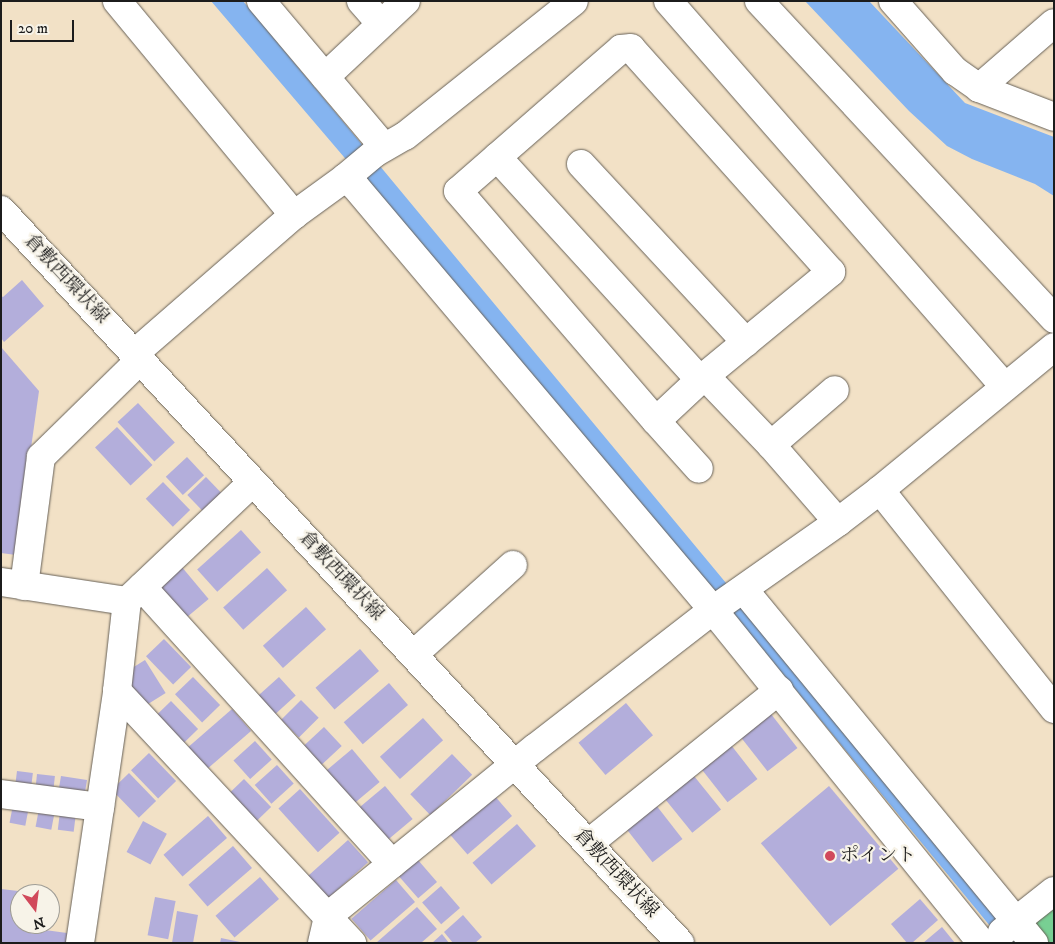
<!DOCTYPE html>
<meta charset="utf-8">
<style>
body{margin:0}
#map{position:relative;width:1055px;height:944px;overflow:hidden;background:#f2e1c6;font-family:"IM FELL DW Pica","Noto Serif JP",serif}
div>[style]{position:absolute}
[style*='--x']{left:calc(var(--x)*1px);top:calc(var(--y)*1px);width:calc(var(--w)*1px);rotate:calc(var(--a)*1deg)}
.green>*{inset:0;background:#78cf93}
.water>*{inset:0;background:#85b4f0}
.building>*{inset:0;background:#b3aedb;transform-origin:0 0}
.roads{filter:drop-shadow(0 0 1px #676158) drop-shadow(0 0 1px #676158)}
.minor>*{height:28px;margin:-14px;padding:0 14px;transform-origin:14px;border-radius:14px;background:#fff}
.major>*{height:28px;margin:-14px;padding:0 14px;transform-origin:14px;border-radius:14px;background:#fff}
.dots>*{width:14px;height:14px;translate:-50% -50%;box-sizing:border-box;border:2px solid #f7f3e8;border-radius:50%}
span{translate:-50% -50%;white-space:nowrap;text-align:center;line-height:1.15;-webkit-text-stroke:4.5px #f7f3e8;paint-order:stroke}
.street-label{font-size:19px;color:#1c1c1c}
.poi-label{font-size:19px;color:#1c1c1c}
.left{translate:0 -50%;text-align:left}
.frame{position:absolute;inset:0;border:2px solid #1c1c1c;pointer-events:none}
.north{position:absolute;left:10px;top:884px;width:50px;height:50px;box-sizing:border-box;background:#f7f3e8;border:1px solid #9f9d96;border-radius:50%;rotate:165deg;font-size:14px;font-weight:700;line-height:20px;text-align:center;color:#1c1c1c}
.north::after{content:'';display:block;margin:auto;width:18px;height:22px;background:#d1495b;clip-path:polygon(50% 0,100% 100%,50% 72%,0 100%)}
.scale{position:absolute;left:10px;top:20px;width:64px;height:22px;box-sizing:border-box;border:2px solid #1c1c1c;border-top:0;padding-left:6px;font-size:15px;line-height:18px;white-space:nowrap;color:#1c1c1c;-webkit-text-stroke:4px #f7f3e8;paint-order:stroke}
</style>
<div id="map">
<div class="green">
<i style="clip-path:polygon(1054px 903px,1054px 943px,1043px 943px,1033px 920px)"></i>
</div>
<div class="water">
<i style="clip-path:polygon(211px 1px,243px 1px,1004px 918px,1021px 943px,1000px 943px,990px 926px,731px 611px)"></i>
<i style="clip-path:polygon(805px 1px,869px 1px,965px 103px,1054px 137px,1054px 196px,1035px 184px,972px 159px,947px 146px,909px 111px)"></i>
</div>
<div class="building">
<i style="clip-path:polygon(22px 280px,44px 306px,4px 342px,1px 338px,1px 296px,3px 297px)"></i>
<i style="clip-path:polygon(1px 347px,39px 391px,16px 555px,1px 553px)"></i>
<i style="left:138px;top:403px;width:54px;height:28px;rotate:47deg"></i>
<i style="left:117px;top:427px;width:52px;height:30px;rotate:47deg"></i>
<i style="left:187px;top:457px;width:25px;height:29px;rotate:47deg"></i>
<i style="left:206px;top:477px;width:28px;height:26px;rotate:46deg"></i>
<i style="left:163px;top:482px;width:39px;height:24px;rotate:46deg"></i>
<i style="left:241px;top:530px;width:30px;height:59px;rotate:48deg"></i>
<i style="left:181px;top:566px;width:43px;height:36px;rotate:50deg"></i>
<i style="left:267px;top:568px;width:30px;height:59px;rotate:48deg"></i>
<i style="left:306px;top:607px;width:30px;height:58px;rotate:48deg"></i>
<i style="left:164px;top:639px;width:39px;height:25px;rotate:46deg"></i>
<i style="left:360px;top:649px;width:29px;height:59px;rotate:49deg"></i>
<i style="left:145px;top:660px;width:39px;height:25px;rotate:58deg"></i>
<i style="left:193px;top:677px;width:39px;height:25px;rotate:46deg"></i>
<i style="left:279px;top:677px;width:25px;height:30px;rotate:48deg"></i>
<i style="left:389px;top:683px;width:29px;height:60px;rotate:49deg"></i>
<i style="left:301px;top:700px;width:25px;height:28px;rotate:45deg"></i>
<i style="left:171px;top:701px;width:39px;height:24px;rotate:46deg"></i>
<i style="left:626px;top:703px;width:42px;height:62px;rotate:50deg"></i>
<i style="left:232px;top:709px;width:29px;height:59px;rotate:49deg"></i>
<i style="left:771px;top:714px;width:43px;height:38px;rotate:52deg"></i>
<i style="left:423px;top:718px;width:30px;height:58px;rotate:48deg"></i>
<i style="left:324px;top:727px;width:26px;height:28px;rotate:47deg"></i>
<i style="left:255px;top:741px;width:25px;height:29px;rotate:48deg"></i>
<i style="left:731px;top:745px;width:43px;height:38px;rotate:52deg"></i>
<i style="left:352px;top:749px;width:43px;height:35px;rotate:50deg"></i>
<i style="left:149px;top:753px;width:39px;height:25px;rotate:46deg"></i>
<i style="left:452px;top:754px;width:29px;height:58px;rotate:46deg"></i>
<i style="left:277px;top:765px;width:25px;height:30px;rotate:48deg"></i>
<i style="left:17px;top:771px;width:16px;height:18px;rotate:7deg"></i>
<i style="left:129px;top:773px;width:39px;height:24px;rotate:46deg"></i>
<i style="left:37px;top:774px;width:18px;height:18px;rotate:6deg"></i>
<i style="clip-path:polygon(61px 776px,87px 780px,85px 792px,58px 794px)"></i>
<i style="left:694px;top:776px;width:43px;height:37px;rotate:51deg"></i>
<i style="left:244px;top:779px;width:39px;height:25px;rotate:46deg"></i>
<i style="left:385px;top:786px;width:43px;height:35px;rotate:50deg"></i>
<i style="left:829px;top:786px;width:108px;height:89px;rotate:50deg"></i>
<i style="left:300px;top:789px;width:59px;height:29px;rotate:48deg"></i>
<i style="left:493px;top:794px;width:29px;height:59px;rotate:49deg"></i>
<i style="left:13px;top:805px;width:16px;height:18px;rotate:11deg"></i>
<i style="left:656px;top:805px;width:43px;height:38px;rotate:52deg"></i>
<i style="left:39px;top:809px;width:16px;height:18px;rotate:11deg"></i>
<i style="left:60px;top:812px;width:16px;height:18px;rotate:7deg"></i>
<i style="left:208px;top:816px;width:29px;height:59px;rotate:49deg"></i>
<i style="left:143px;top:821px;width:27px;height:35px;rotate:28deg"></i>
<i style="left:517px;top:824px;width:29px;height:59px;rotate:49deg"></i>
<i style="left:348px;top:840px;width:30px;height:58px;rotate:48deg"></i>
<i style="left:233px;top:846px;width:29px;height:59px;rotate:49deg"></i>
<i style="left:418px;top:860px;width:29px;height:25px;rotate:49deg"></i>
<i style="left:260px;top:877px;width:29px;height:59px;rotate:49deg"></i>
<i style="left:396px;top:880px;width:29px;height:59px;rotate:49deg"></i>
<i style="left:441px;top:886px;width:29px;height:25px;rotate:49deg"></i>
<i style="clip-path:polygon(1px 889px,27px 892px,20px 894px,20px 924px,23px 924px,23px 927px,67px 933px,66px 943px,1px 943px)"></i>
<i style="left:155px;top:897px;width:21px;height:39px;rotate:11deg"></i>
<i style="clip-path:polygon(920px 899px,938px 920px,912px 943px,907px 943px,891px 924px)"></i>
<i style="clip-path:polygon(417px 907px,437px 929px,421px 943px,376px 943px)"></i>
<i style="clip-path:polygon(177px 911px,198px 915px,193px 943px,172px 943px)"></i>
<i style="clip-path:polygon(463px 915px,482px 937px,475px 943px,453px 943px,444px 932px)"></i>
<i style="clip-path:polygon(942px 927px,955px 943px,923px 943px)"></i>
<i style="clip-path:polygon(442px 934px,449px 943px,432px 943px)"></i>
<i style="clip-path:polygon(221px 938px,240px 942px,240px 943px,220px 943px)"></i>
</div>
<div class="roads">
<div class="minor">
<i style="--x:117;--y:1;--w:278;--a:50.4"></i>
<i style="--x:261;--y:1;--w:191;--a:49.9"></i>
<i style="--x:361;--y:1;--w:30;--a:49"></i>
<i style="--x:668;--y:1;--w:512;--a:48.88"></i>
<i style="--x:759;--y:1;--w:434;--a:47.1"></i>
<i style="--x:893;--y:1;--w:94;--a:48.5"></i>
<i style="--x:955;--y:71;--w:29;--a:35"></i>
<i style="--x:979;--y:88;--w:80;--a:21.1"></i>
<i style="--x:325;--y:77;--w:111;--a:-43.2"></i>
<i style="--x:979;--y:88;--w:99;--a:-40.9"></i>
<i style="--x:497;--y:157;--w:302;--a:47.7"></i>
<i style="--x:581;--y:164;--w:243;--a:47.2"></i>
<i style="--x:345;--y:178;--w:39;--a:-40"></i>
<i style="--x:375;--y:153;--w:34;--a:-30"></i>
<i style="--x:405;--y:136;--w:216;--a:-38.6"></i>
<i style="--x:135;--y:353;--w:211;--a:-41"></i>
<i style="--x:294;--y:215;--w:63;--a:-36"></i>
<i style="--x:345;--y:178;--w:13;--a:39"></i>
<i style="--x:355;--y:186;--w:555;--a:49.82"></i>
<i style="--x:713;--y:610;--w:428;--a:51.1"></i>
<i style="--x:706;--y:377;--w:94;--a:46.3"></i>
<i style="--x:771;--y:445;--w:102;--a:49"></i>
<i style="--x:656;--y:421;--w:60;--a:-43"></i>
<i style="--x:700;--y:380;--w:170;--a:-39.5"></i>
<i style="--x:831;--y:272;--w:300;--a:-131.8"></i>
<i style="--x:631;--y:48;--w:10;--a:174"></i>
<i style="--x:621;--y:49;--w:216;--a:138.9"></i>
<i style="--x:458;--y:191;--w:303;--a:49.3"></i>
<i style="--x:656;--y:421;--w:64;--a:48.1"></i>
<i style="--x:771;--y:445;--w:84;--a:-40.7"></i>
<i style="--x:880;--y:490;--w:280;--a:51.5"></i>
<i style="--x:1;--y:582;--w:127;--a:8.6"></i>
<i style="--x:24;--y:586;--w:130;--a:-82.5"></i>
<i style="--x:41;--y:457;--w:140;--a:-44.4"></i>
<i style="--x:142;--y:587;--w:373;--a:47.9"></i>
<i style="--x:744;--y:590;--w:457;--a:50.6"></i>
<i style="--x:414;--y:654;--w:133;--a:-42"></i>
<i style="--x:117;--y:691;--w:345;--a:47"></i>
<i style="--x:1;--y:794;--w:100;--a:7.5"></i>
<i style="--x:589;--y:843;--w:244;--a:-38.8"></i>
<i style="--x:1002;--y:932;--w:66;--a:-38.3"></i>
<i style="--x:80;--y:943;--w:255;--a:-81.6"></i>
<i style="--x:117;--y:691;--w:91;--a:-83.7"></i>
<i style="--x:127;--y:601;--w:173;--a:-43.4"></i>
<i style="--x:322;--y:943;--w:28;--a:-77"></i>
<i style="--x:328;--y:916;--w:267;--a:-39.1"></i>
<i style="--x:535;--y:748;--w:225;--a:-37.8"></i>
<i style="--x:713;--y:610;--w:153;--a:-35.1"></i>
<i style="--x:838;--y:522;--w:53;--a:-37.3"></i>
<i style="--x:880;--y:490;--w:225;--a:-39.4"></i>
</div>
<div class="major">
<i style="--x:1;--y:210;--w:999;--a:47.19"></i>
</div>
</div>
<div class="dots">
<i style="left:830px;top:856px;background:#d1495b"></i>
</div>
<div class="street-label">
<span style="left:66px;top:279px;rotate:47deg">倉敷西環状線</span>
<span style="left:341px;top:576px;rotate:47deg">倉敷西環状線</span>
<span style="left:616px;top:873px;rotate:47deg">倉敷西環状線</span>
</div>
<div class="poi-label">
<span class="left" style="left:840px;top:856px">ポイント</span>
</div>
<div class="frame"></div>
<div class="north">N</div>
<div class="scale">20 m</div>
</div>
